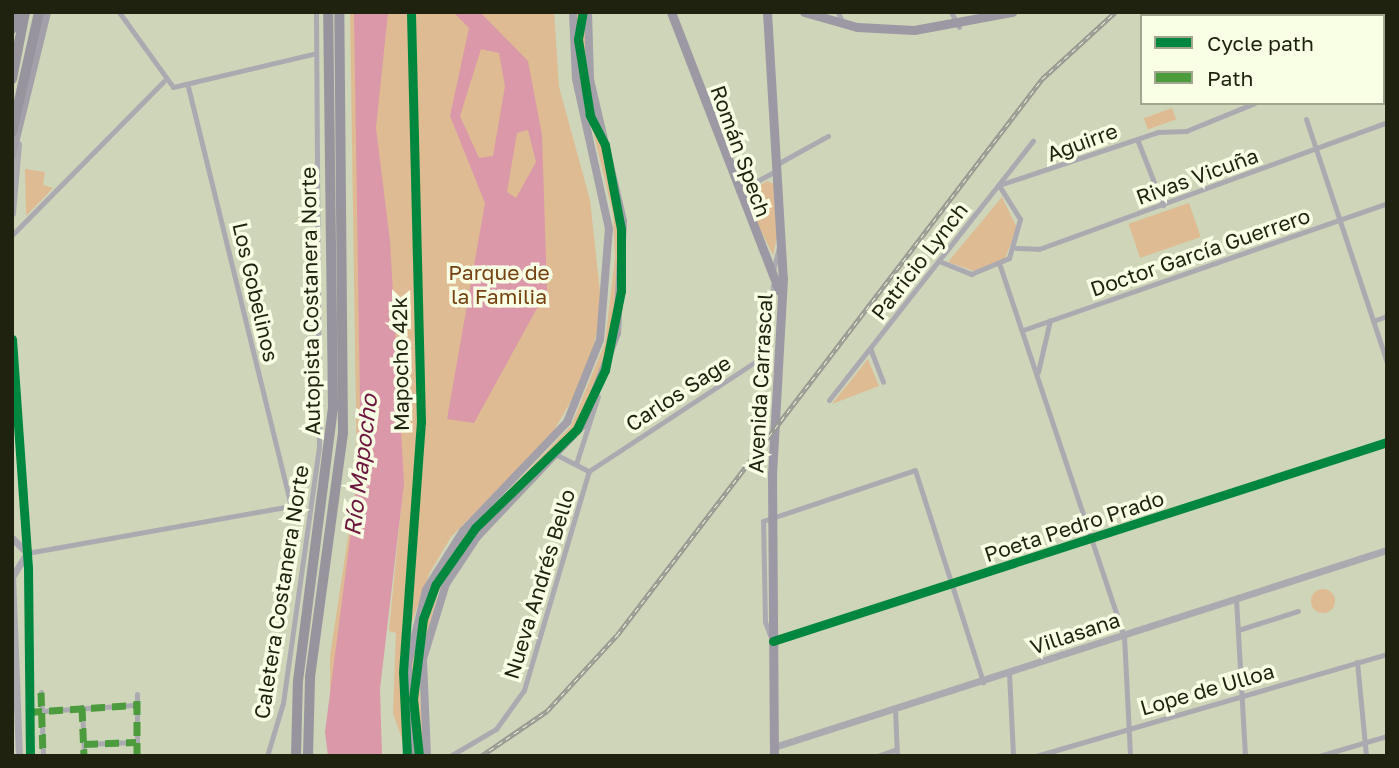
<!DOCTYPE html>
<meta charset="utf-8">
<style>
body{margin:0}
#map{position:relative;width:1399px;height:768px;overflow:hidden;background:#cfd5b8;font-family:"Golos Text",sans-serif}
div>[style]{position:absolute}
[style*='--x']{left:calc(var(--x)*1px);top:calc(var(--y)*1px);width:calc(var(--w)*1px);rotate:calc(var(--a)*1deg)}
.green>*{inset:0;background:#debb92;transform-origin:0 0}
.round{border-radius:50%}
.water>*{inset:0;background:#da98a8}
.minor>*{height:5px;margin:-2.5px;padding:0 2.5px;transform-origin:2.5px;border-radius:2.5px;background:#acaab1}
.tertiary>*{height:7px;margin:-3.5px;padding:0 3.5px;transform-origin:3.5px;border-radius:3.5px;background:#acaab1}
.secondary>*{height:8px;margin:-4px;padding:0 4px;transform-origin:4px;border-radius:4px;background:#a4a0a9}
.primary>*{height:9px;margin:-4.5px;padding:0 4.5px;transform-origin:4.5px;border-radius:4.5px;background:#9d99a4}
.motorway>*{height:10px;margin:-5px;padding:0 5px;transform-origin:5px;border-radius:5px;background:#97949e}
.rail>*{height:4.5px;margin-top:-2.25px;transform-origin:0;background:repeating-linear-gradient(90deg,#f9ffe4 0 5px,#999a93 0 10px);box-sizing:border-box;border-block:2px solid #999a93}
.quiet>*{height:7px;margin-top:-3.5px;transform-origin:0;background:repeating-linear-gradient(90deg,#4c9b3c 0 14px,transparent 0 21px)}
.cycleway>*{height:9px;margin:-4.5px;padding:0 4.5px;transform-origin:4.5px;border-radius:4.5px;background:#00873e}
span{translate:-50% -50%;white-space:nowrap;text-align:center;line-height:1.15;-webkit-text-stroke:7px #f9ffe4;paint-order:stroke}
.street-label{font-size:21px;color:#1e220e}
.park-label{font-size:21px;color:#764212}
.water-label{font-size:23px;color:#6d173e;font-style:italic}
.frame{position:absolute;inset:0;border:14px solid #1e220e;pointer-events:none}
.legend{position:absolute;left:1140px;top:14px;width:245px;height:91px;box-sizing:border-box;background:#f9ffe4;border:2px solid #a1a78e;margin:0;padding:9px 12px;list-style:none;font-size:21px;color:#1e220e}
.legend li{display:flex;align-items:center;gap:14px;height:35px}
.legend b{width:35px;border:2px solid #a1a78e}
</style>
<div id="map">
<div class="green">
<i style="clip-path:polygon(350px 12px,554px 12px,559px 87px,590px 200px,602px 310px,587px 373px,552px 434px,451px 537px,430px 572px,403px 647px,403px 742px,393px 713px,396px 633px,389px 631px,404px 477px,330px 756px,330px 656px,357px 478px)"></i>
<i style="clip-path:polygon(577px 12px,586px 12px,591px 93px,620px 209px,615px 336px,585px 420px,470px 542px,438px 593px,418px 667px,424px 756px,415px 756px,411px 662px,426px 598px,463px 537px,571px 426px,605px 343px,615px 258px,613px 214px,578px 68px)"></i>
<i style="left:1172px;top:108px;width:12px;height:30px;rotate:70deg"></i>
<i style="clip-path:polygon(25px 169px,45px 172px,43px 185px,53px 188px,26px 216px)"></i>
<i style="clip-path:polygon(767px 181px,774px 184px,779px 228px,773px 255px,744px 196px)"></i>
<i style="clip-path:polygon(1002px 197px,1017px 228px,1005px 258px,977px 272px,948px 262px)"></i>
<i style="left:1189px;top:203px;width:36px;height:64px;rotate:71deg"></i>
<i style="clip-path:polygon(868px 359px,879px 386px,832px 404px)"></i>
<i class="round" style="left:1311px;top:589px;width:24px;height:24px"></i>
</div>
<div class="water">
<i style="clip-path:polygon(354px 12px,388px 12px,376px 128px,390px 241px,404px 483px,380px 689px,382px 756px,328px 756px,325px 732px,356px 492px,360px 404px)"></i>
<i style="clip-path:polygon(evenodd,453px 12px,480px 12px,528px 61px,542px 135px,547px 290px,474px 423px,447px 419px,485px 203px,450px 116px,469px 28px,453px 12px,481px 49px,499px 53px,505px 86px,493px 156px,479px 158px,460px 116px,481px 49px,453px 12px,528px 130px,536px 162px,516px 198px,507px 192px,517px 133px,528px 130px)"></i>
</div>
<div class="minor">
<i style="--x:119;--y:12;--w:92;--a:54.2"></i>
<i style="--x:173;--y:87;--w:144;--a:-13.3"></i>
<i style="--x:838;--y:12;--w:13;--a:67"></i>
<i style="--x:951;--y:12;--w:17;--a:62"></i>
<i style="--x:1383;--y:52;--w:4;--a:-14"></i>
<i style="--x:1306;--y:119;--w:256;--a:71.6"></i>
<i style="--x:1137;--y:139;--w:71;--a:68.5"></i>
<i style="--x:779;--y:163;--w:56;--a:-28.9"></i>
<i style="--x:999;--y:185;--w:168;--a:-18.4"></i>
<i style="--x:1158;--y:132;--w:28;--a:-2"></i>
<i style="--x:1186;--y:131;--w:74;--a:-22.1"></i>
<i style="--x:738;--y:191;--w:45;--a:-27.7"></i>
<i style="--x:12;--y:235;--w:216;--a:-45.4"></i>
<i style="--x:1016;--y:248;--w:23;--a:2"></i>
<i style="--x:1039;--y:249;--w:370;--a:-20"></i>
<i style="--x:939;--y:261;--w:35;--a:22"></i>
<i style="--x:971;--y:274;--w:41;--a:-22.8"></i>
<i style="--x:1009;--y:258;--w:41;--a:-74.2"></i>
<i style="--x:1020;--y:219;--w:40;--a:-122"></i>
<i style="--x:1000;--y:266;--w:390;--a:71.5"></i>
<i style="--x:1124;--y:636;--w:120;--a:87.1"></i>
<i style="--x:773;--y:271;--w:25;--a:-76"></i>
<i style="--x:1373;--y:321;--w:15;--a:-20"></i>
<i style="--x:1023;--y:330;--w:386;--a:-19.2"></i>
<i style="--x:870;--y:348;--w:36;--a:69"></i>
<i style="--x:1038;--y:372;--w:53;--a:-77"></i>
<i style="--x:829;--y:400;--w:330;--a:-51.8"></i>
<i style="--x:559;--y:456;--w:34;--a:27"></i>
<i style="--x:576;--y:464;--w:71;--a:-72.1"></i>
<i style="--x:589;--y:471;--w:213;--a:-33.3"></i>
<i style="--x:767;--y:354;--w:69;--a:-85"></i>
<i style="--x:27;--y:553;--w:268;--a:-10.1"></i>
<i style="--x:291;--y:506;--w:432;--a:-103.8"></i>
<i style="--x:1236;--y:599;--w:157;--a:86.7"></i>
<i style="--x:1238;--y:630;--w:63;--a:-17.6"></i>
<i style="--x:772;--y:640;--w:19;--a:-111"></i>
<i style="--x:765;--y:622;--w:101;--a:-91.1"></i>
<i style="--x:763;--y:521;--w:160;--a:-18.5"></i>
<i style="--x:915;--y:470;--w:223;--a:72.2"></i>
<i style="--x:1357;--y:662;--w:94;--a:84.5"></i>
<i style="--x:1009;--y:673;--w:83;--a:87.2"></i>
<i style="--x:41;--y:692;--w:64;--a:88.2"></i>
<i style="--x:82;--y:707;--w:49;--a:87.7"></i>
<i style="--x:895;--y:709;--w:47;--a:87.6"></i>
<i style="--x:28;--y:712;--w:106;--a:-3.8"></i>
<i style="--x:84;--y:744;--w:52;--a:-2.2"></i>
<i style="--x:137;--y:756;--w:62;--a:-90"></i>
<i style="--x:267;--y:756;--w:55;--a:-73.2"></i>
<i style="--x:283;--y:703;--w:258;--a:-82"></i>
<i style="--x:319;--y:448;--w:436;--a:-90.4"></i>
<i style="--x:450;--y:756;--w:53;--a:-30.4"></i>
<i style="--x:496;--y:729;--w:48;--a:-54.3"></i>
<i style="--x:524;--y:690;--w:228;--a:-73.5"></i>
<i style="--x:877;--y:756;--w:21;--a:-19"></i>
<i style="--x:1036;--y:756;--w:366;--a:-16.2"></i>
<i style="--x:1319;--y:756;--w:71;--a:-16.4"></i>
</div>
<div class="tertiary">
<i style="--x:12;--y:213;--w:69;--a:-85"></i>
<i style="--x:12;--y:339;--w:230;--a:86"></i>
<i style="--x:28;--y:568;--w:188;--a:89.4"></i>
<i style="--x:12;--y:538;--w:21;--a:45"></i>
<i style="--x:12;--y:575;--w:181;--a:87.8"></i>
<i style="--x:12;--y:577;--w:28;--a:-58"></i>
<i style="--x:773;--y:641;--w:645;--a:-17.96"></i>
<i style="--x:774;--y:747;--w:644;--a:-17.82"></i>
</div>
<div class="secondary">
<i style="--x:12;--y:155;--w:147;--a:-76.2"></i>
<i style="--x:412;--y:756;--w:92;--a:-92.5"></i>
<i style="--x:408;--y:664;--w:76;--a:-76.3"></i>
<i style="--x:426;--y:590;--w:70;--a:-57.9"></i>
<i style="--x:463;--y:531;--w:151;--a:-46.3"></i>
<i style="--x:567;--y:422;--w:88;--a:-68.1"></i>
<i style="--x:600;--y:340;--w:111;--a:-85.4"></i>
<i style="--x:609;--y:229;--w:154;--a:-102.4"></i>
<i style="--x:576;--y:79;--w:67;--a:-92.6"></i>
<i style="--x:427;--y:756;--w:97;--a:-92.4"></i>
<i style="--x:423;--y:659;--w:78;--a:-73"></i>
<i style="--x:446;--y:584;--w:56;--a:-56.6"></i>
<i style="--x:477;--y:537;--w:153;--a:-46.6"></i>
<i style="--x:582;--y:426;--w:99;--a:-69.4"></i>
<i style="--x:617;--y:333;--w:112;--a:-86.9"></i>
<i style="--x:623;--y:221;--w:146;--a:-103.1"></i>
<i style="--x:590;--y:79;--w:67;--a:-91.7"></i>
</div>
<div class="primary">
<i style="--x:671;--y:12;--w:299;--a:68.8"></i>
<i style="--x:767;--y:12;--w:266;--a:86.6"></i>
<i style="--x:783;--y:278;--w:197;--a:93.2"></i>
<i style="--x:772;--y:475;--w:281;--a:89.6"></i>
<i style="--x:804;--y:12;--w:55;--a:15.8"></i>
<i style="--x:857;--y:27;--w:57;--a:3"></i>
<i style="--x:914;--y:30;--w:100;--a:-10.4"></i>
</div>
<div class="motorway">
<i style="--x:12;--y:29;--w:17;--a:-77"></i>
<i style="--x:12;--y:79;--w:68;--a:-79"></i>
<i style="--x:12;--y:132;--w:123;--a:-77.3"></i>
<i style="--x:296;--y:756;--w:75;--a:-88.5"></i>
<i style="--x:298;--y:681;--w:274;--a:-82.7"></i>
<i style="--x:333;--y:409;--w:397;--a:-90.7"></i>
<i style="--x:308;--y:756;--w:79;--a:-88.5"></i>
<i style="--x:310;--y:677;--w:246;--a:-82.3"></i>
<i style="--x:343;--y:433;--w:421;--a:-90.5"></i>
</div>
<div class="rail">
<i style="--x:481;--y:756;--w:80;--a:-34.3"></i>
<i style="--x:547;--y:711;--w:103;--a:-47.4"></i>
<i style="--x:617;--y:635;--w:700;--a:-52.61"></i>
<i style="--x:1042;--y:79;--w:99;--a:-42.5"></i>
</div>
<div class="quiet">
<i style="--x:41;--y:692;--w:64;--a:88.2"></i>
<i style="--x:82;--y:707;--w:49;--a:87.7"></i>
<i style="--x:28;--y:712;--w:106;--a:-3.8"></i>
<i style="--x:84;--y:744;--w:52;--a:-2.2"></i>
<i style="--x:137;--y:756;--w:62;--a:-90"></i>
</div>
<div class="cycleway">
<i style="--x:12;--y:339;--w:230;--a:86"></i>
<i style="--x:28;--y:568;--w:188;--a:89.4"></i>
<i style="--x:773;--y:641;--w:645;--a:-17.96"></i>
<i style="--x:407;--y:756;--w:84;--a:-92.7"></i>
<i style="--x:403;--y:672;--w:250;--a:-85.9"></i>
<i style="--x:421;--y:423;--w:411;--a:-91.4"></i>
<i style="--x:419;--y:756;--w:57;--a:-96"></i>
<i style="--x:413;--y:699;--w:81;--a:-82.9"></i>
<i style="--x:423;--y:619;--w:37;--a:-70"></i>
<i style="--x:436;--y:584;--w:68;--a:-55.1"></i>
<i style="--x:475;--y:528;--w:142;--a:-44.1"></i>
<i style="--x:577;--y:429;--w:65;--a:-64.6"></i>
<i style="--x:605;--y:370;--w:81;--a:-78.6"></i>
<i style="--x:621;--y:291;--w:62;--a:-90"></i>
<i style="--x:621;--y:229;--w:86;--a:-100.8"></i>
<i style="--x:605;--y:145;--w:34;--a:-117"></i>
<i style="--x:590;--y:115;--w:77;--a:-99"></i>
<i style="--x:578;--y:39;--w:27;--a:-80"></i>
</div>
<div class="street-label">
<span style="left:1082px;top:142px;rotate:-20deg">Aguirre</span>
<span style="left:741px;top:151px;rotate:70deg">Román Spech</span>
<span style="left:1197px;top:176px;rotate:-20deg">Rivas Vicuña</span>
<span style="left:1200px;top:252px;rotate:-19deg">Doctor García Guerrero</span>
<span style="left:919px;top:261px;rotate:-52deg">Patricio Lynch</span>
<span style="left:256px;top:292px;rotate:77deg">Los Gobelinos</span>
<span style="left:310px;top:301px;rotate:-91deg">Autopista Costanera Norte</span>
<span style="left:400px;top:364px;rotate:-91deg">Mapocho 42k</span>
<span style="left:760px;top:383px;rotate:-87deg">Avenida Carrascal</span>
<span style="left:678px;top:393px;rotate:-33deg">Carlos Sage</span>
<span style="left:1074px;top:526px;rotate:-18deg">Poeta Pedro Prado</span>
<span style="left:539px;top:584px;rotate:-73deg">Nueva Andrés Bello</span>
<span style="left:281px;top:592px;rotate:-81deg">Caletera Costanera Norte</span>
<span style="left:1075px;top:633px;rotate:-18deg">Villasana</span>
<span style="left:1207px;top:689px;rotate:-16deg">Lope de Ulloa</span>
</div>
<div class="park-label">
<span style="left:499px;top:284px">Parque de<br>la Familia</span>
</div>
<div class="water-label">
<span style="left:360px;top:465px;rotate:-83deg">Río Mapocho</span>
</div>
<div class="frame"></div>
<ul class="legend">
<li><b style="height:9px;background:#00873e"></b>Cycle path</li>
<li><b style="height:9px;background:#4c9b3c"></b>Path</li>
</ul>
</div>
